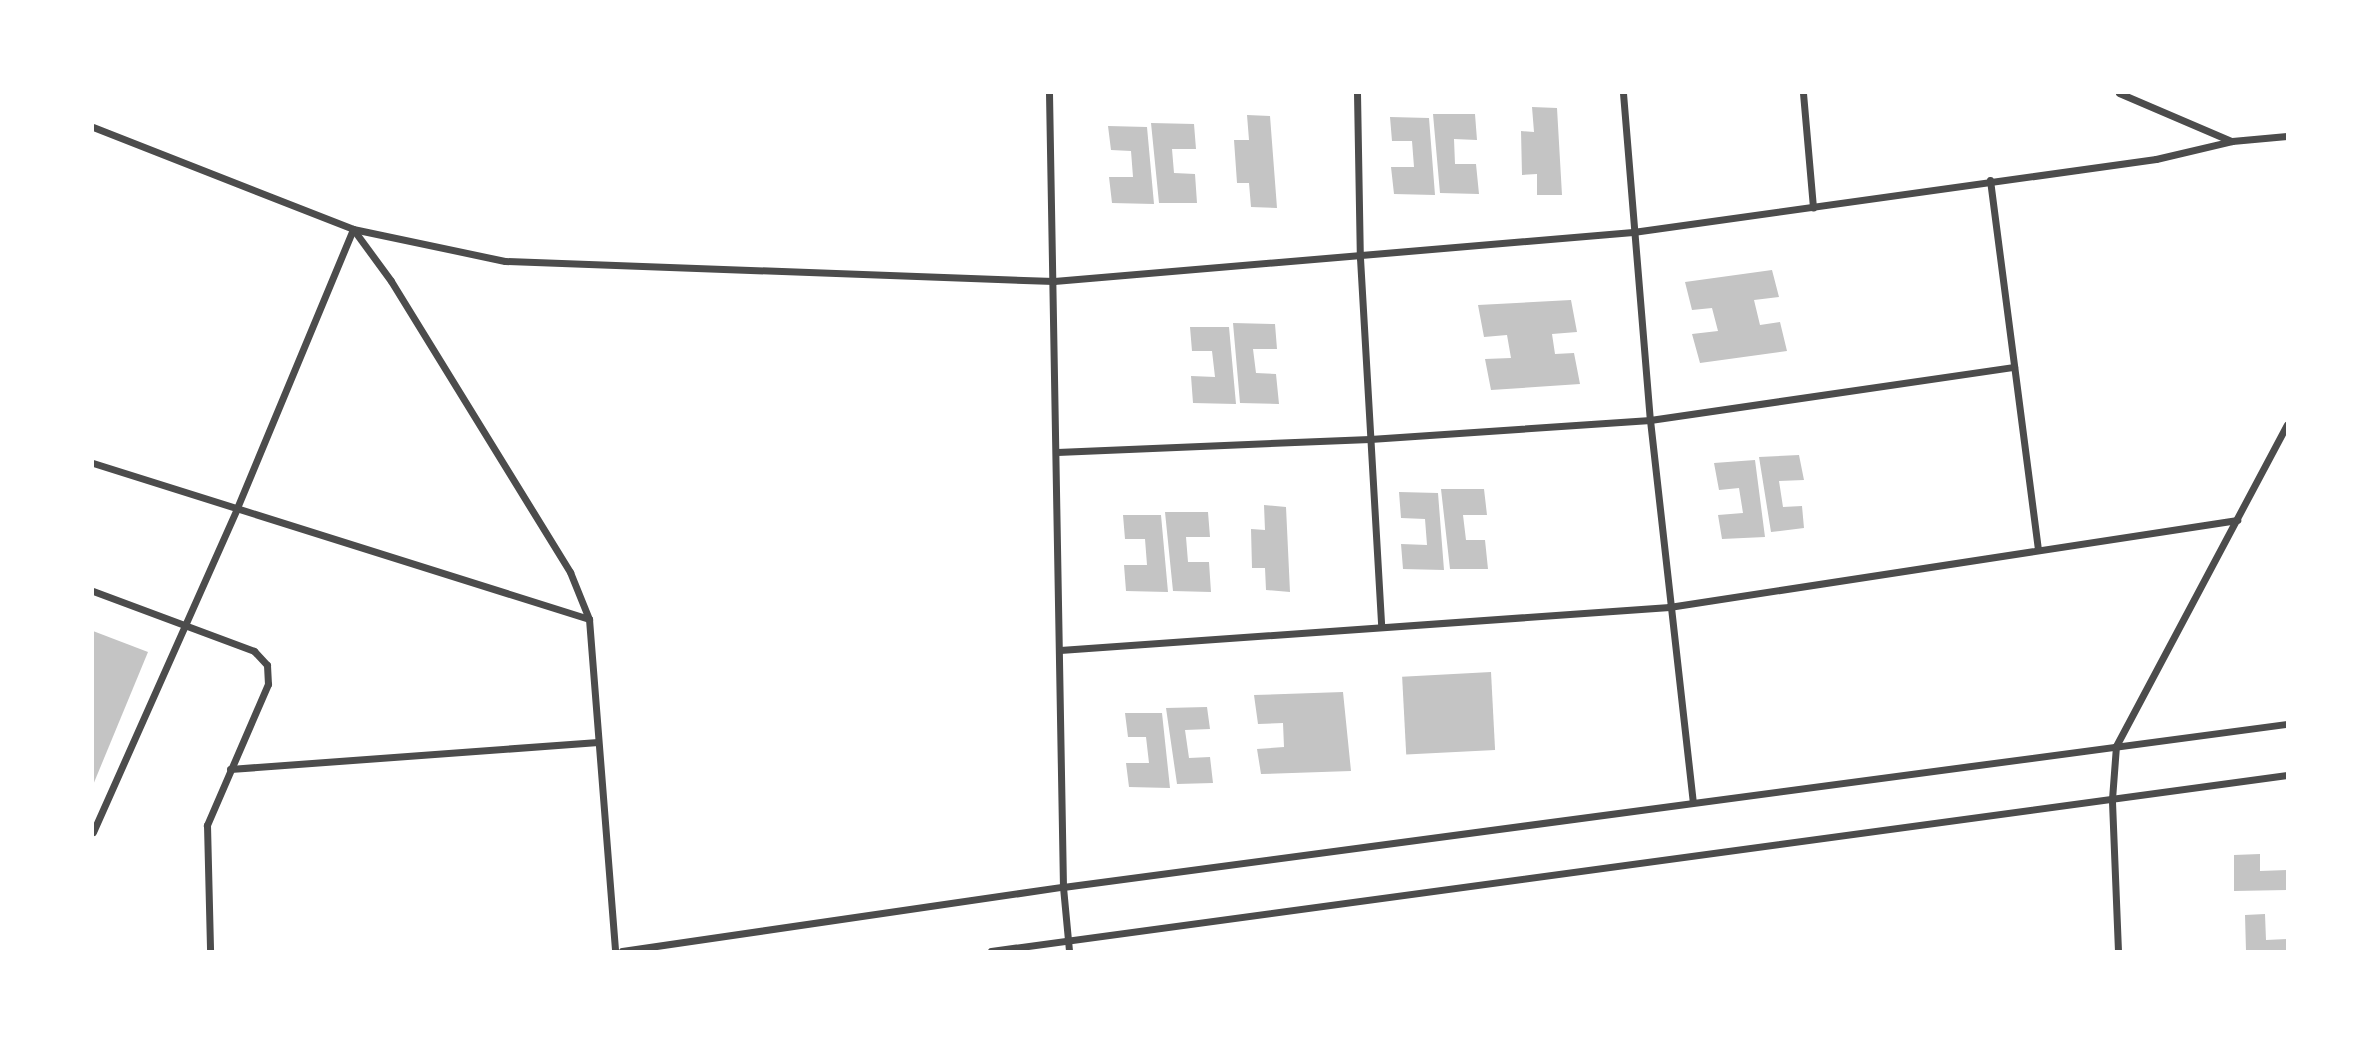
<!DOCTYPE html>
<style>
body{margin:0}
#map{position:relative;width:2380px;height:1044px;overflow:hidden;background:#fff;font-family:"Nunito Sans",sans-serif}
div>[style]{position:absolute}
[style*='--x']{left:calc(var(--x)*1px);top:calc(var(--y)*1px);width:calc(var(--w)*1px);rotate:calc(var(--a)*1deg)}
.building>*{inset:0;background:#c4c4c4;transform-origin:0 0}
.minor>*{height:7px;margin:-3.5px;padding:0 3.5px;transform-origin:3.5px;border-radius:3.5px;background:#4c4c4c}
span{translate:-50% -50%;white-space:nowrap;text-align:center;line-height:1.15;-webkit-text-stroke:5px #fff;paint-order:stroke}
.frame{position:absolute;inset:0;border:94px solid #fff;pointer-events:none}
</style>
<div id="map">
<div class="building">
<i style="clip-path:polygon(1532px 107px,1557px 108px,1562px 195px,1537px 195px,1537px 174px,1522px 175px,1521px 131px,1534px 132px)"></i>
<i style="clip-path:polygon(1433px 114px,1475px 114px,1477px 140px,1454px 139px,1455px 164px,1476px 164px,1479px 194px,1440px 193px)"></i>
<i style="clip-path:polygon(1247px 115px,1270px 116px,1277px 208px,1251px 207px,1249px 183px,1237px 183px,1234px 140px,1249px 140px)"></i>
<i style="clip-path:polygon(1390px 117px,1429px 118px,1435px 195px,1394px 194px,1391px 167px,1414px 167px,1412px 141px,1392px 141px)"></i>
<i style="clip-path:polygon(1151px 123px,1194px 124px,1196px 149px,1172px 149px,1174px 173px,1195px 174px,1197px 203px,1159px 203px)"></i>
<i style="clip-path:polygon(1108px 126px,1147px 127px,1154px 204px,1112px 203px,1109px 177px,1133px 177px,1131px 151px,1111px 150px)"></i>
<i style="clip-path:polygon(1772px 270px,1779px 297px,1754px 300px,1760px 325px,1780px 322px,1787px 351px,1700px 363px,1692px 334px,1718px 331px,1712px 308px,1692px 310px,1685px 282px)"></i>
<i style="clip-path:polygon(1571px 300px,1577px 332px,1552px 334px,1555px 354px,1574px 353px,1580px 384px,1491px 390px,1485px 359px,1511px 358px,1507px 335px,1484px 337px,1478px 305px)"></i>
<i style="clip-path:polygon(1233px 323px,1275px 324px,1277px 349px,1253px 349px,1256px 373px,1276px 374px,1279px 404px,1240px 403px)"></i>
<i style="clip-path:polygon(1190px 327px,1229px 327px,1236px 404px,1193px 403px,1191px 376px,1215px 377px,1212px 351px,1192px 351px)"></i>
<i style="clip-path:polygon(1799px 455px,1804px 480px,1779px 481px,1783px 507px,1802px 506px,1804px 528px,1771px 532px,1759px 457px)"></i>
<i style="clip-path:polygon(1755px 460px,1765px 537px,1722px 539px,1718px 515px,1743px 513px,1739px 488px,1719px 490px,1714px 463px)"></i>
<i style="clip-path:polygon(1441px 489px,1484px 489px,1487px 515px,1463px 515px,1466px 540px,1485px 540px,1488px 569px,1450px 569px)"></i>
<i style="clip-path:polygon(1399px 492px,1438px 493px,1444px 570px,1403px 569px,1401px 544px,1427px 545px,1425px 519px,1401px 518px)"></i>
<i style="clip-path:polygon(1264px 505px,1286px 507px,1290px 592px,1266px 590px,1265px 568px,1252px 568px,1251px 529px,1265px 530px)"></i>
<i style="clip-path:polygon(1165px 512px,1208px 512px,1210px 537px,1186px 537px,1188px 562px,1209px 562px,1211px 592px,1173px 591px)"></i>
<i style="clip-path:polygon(1123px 515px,1161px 515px,1168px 592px,1126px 591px,1124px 565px,1147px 565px,1145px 539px,1125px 539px)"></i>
<i style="clip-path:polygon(93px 631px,148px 652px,93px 785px)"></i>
<i style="left:1491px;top:672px;width:78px;height:89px;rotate:87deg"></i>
<i style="clip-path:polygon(1343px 692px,1351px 771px,1261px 774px,1257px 749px,1284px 747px,1283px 723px,1258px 724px,1254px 695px)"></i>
<i style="clip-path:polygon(1207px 707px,1210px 729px,1185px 730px,1189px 758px,1210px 757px,1213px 783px,1177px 784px,1166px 708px)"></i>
<i style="clip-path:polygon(1125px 713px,1162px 713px,1170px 788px,1129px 787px,1126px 763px,1149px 763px,1146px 737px,1128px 737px)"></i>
<i style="clip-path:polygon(2260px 854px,2260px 871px,2287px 870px,2287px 890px,2234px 891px,2234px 855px)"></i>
<i style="clip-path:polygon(2265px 914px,2266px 940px,2287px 939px,2287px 951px,2246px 951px,2245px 915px)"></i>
</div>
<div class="minor">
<i style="--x:1049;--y:93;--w:794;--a:88.99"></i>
<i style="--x:1063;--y:887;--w:64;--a:84.6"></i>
<i style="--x:1357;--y:93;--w:165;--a:89"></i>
<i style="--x:1360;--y:258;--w:369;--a:86.7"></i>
<i style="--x:1623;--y:93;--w:328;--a:85.3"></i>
<i style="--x:1650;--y:420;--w:384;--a:83.6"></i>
<i style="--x:1803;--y:93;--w:115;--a:85"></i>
<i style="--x:2119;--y:93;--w:122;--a:23.2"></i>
<i style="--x:93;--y:127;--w:279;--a:21.4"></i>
<i style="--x:353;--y:229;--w:64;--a:53.8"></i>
<i style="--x:391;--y:281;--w:342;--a:58.4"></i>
<i style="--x:570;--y:572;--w:51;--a:68"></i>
<i style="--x:589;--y:619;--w:333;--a:85.5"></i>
<i style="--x:1990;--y:180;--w:373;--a:82.6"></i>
<i style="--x:1057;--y:452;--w:313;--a:-2.4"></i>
<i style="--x:1370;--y:439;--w:281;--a:-3.9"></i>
<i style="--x:1650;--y:420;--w:368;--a:-8.3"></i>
<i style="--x:93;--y:463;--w:520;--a:17.46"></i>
<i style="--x:93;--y:591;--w:172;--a:20.4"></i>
<i style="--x:254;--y:651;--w:19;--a:47"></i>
<i style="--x:267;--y:665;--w:19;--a:87"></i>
<i style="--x:268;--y:684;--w:154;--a:113.4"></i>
<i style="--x:207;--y:825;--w:126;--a:88.6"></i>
<i style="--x:1060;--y:650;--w:611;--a:-4.04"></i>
<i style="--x:1669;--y:607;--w:575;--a:-8.71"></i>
<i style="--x:230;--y:769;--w:369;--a:-4.2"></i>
<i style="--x:93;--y:832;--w:355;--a:-66"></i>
<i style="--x:237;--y:508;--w:302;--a:-67.4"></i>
<i style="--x:353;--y:229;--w:155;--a:11.9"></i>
<i style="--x:505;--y:261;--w:549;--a:2.09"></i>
<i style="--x:1054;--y:281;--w:581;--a:-4.84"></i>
<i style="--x:1633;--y:232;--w:528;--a:-7.95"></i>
<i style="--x:2156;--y:159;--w:78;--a:-13.3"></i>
<i style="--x:2232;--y:141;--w:55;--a:-5.2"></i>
<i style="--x:622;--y:951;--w:446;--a:-8.3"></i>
<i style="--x:1063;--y:887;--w:1235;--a:-7.59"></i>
<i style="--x:991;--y:951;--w:1308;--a:-7.73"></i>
<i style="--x:2118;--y:951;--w:152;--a:-92.3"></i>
<i style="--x:2112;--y:799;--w:53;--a:-85.7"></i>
<i style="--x:2116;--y:746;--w:364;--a:-62"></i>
</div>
<div class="frame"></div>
</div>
